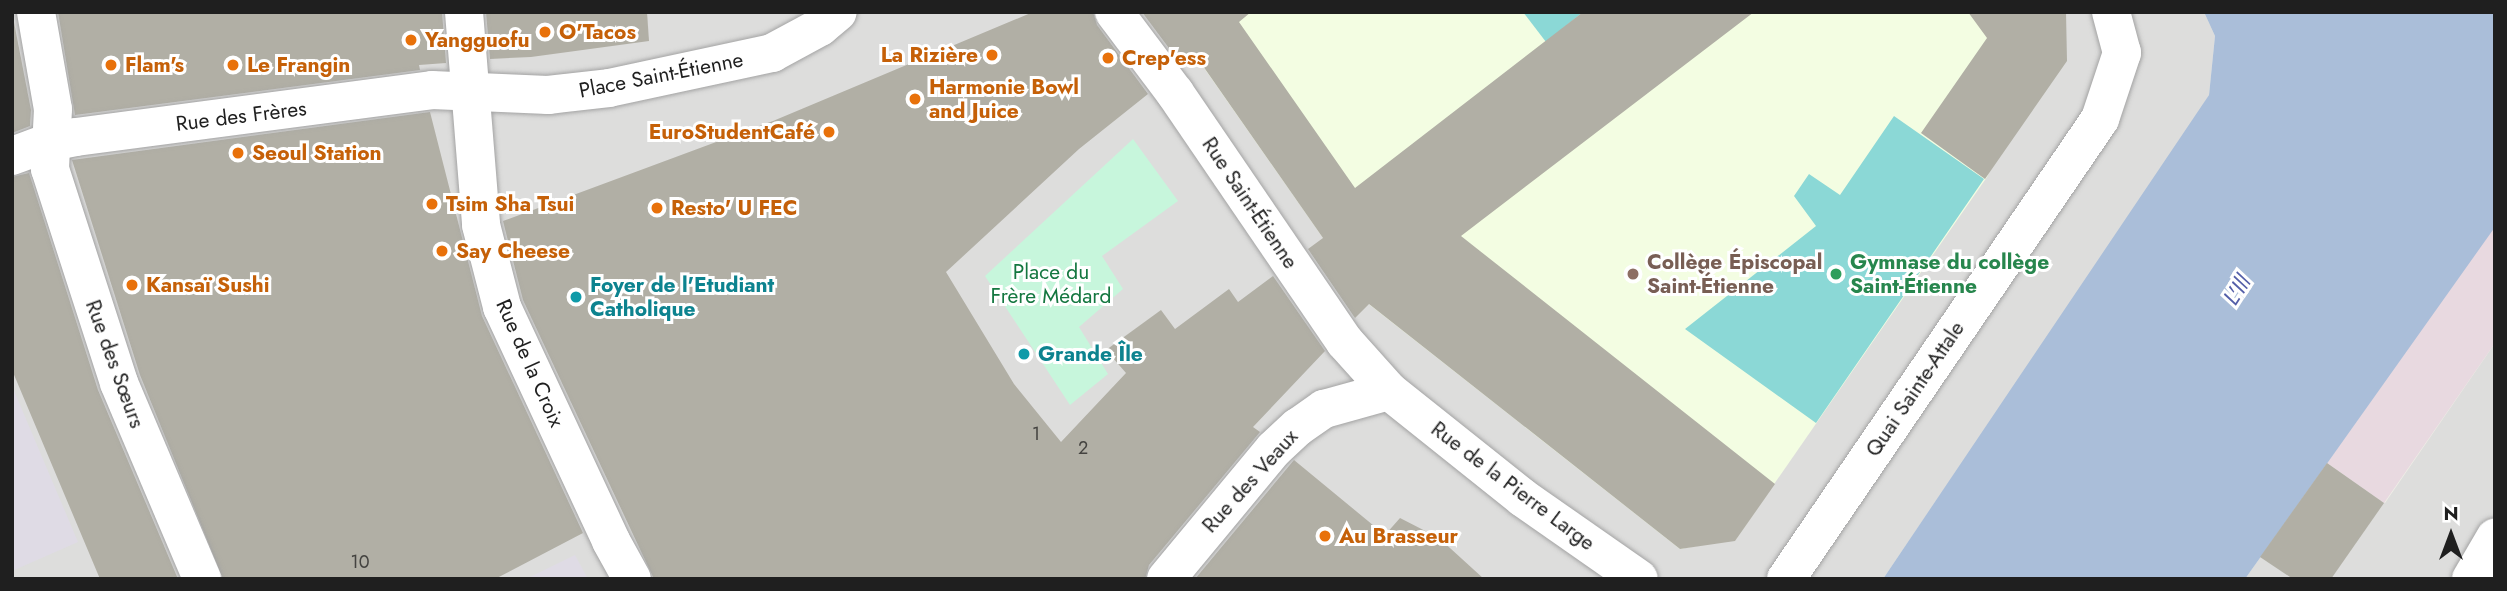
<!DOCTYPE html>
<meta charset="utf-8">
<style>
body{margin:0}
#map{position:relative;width:2507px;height:591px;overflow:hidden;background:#efefe7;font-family:Jost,sans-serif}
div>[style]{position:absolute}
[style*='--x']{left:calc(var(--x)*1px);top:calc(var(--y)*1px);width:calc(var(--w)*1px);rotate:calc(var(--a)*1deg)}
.residential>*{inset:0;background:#dddddc}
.industrial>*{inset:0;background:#e8d9e0}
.education>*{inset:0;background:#f3fde2}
.park>*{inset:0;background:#c7f6dc}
.pitch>*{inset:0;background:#8bd8d6}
.plaza>*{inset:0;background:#dfdbe5}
.water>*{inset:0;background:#aabed9}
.building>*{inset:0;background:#b1afa5}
.roads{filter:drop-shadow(0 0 2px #a3a3a3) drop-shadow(0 0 2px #a3a3a3)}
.minor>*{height:38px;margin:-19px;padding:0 19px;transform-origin:19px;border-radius:19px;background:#fff}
.dots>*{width:19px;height:19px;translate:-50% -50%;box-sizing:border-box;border:4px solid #fff;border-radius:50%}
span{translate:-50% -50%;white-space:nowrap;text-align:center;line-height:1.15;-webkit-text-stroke:6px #fff;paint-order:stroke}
.number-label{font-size:18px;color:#444340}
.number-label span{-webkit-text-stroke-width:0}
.food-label{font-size:21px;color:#c56008;font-weight:700}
.left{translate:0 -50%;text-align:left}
.right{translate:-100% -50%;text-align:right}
.street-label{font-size:21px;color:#1f1f1f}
.education-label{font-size:21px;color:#785e54;font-weight:700}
.leisure-label{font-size:21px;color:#27864d;font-weight:700}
.park-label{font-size:21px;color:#147740}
.culture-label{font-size:21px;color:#0d838f;font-weight:700}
.water-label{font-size:23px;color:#535ea8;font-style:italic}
.frame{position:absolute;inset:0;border:14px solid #1f1f1f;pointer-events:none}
.north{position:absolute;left:2416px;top:500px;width:70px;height:70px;-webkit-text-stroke:5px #fff;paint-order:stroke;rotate:0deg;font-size:19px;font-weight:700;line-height:28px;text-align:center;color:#1f1f1f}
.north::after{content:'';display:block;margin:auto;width:24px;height:32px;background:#1f1f1f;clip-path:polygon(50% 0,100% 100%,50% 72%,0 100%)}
</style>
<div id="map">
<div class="residential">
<i style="clip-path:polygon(12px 12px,2204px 12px,2215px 36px,2209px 95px,2189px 129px,1883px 579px,12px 579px)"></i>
<i style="clip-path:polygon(2495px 343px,2495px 579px,2245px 579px,2327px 463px,2385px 503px)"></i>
</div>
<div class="industrial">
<i style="clip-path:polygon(2495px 225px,2495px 343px,2384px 503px,2327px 463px)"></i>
</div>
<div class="education">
<i style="clip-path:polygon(1165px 12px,2066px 12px,1987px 177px,1736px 539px,1680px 549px,1370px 305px)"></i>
</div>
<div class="park">
<i style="clip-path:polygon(1133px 139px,1178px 201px,1102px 256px,1123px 289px,1079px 327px,1108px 374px,1070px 405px,985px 276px)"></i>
</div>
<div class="pitch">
<i style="clip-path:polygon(1523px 12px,1583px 12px,1546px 42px)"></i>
<i style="clip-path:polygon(1894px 116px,1984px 179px,1816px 423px,1685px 329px,1816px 226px,1794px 196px,1809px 174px,1840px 195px)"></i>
</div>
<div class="plaza">
<i style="clip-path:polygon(12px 386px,78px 542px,12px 571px)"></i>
<i style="clip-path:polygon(575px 555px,588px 579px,526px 579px)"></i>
</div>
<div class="water">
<i style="clip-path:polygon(2204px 12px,2495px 12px,2495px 227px,2245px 579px,1883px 579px,2209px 95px,2215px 36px)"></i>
</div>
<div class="building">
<i style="clip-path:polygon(12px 12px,31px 110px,30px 126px,12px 133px)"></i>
<i style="clip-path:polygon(58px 12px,442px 12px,446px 63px,419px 65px,420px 70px,75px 115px)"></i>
<i style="clip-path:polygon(486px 12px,647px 12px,649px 41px,531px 57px,490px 59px)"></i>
<i style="clip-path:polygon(1033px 12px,1093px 12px,1097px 25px,1148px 94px,1079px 149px,946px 272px,1014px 384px,1061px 442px,1126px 373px,1106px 350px,1161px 310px,1175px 329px,1229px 289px,1238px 302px,1273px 276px,1325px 351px,1253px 427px,1260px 432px,1149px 565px,1145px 579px,654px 579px,523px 300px,503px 221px,773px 121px)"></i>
<i style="clip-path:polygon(1142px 12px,1251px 12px,1239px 22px,1355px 188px,1583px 12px,1754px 12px,1461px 236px,1775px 484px,1735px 541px,1680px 549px,1369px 304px,1355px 318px,1308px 249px,1323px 238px,1196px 56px,1183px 67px)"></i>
<i style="clip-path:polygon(1968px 12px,2066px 12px,2067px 61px,1985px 179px,1921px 133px,1987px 38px)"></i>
<i style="clip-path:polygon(430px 112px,482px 316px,583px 533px,495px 579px,223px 579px,140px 375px,72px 160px)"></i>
<i style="clip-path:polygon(29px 173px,98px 390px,178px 579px,100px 579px,12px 370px,12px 177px)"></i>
<i style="clip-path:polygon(1294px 460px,1385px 535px,1400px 518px,1439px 538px,1484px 579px,1195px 579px)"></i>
<i style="clip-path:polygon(2327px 463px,2384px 503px,2331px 579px,2293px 579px,2260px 557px)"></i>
</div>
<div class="roads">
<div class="minor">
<i style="--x:36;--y:12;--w:98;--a:80.1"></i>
<i style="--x:53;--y:109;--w:60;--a:92.9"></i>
<i style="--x:50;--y:169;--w:225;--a:72.1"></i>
<i style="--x:119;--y:383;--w:213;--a:67"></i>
<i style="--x:464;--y:12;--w:214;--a:85.4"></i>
<i style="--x:481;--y:225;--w:85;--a:75.6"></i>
<i style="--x:502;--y:307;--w:258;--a:65"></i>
<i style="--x:611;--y:541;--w:43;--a:61.1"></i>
<i style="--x:1114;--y:12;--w:101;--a:53"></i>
<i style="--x:1175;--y:93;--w:301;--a:55.7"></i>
<i style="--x:1345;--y:342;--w:66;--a:48.1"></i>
<i style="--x:1389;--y:391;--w:171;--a:38.6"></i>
<i style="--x:1523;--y:498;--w:141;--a:34.9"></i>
<i style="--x:12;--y:156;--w:40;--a:-20.2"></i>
<i style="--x:50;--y:142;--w:26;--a:-11"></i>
<i style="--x:76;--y:137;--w:359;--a:-7.5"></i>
<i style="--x:432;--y:90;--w:116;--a:2.5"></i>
<i style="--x:548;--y:95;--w:61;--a:-6.5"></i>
<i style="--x:609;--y:88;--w:167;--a:-12.1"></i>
<i style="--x:772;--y:53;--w:55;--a:-28.4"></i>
<i style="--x:820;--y:27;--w:23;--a:-40"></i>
<i style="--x:1166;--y:579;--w:169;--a:-50.3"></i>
<i style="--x:1274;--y:449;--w:33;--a:-43"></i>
<i style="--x:1298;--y:427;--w:32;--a:-35"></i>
<i style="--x:1324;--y:409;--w:67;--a:-15.5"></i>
<i style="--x:1786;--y:579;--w:557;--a:-55.68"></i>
<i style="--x:2100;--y:119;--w:70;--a:-71.6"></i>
<i style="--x:2122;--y:53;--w:42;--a:-105"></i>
<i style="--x:2471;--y:579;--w:48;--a:-59.7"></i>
</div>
</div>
<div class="dots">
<i style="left:545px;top:32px;background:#e8710a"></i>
<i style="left:411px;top:40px;background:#e8710a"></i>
<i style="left:992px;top:55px;background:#e8710a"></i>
<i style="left:1108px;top:58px;background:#e8710a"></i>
<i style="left:111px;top:65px;background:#e8710a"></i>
<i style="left:233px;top:65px;background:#e8710a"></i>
<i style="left:915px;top:99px;background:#e8710a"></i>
<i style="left:829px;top:132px;background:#e8710a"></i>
<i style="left:238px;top:153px;background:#e8710a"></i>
<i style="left:432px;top:204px;background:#e8710a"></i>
<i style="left:657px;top:208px;background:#e8710a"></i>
<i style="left:442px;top:251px;background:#e8710a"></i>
<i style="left:1633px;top:274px;background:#8d6e63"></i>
<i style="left:1836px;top:274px;background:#2e9e5b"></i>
<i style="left:132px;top:285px;background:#e8710a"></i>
<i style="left:576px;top:297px;background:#0f9aa8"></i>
<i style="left:1024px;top:354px;background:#0f9aa8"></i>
<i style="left:1325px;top:536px;background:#e8710a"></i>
</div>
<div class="number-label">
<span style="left:1036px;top:434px">1</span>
<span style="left:1083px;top:448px">2</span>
<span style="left:360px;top:562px">10</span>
</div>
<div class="food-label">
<span class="left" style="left:559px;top:32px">O'Tacos</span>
<span class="left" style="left:425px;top:40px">Yangguofu</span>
<span class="right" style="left:978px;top:55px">La Rizière</span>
<span class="left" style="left:1122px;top:58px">Crep'ess</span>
<span class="left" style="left:125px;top:65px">Flam's</span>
<span class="left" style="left:247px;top:65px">Le Frangin</span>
<span class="left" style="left:929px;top:99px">Harmonie Bowl<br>and Juice</span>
<span class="right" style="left:815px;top:132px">EuroStudentCafé</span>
<span class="left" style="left:252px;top:153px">Seoul Station</span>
<span class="left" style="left:446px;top:204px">Tsim Sha Tsui</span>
<span class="left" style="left:671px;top:208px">Resto' U FEC</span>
<span class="left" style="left:456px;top:251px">Say Cheese</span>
<span class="left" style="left:146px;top:285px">Kansaï Sushi</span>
<span class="left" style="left:1339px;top:536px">Au Brasseur</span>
</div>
<div class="street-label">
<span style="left:661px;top:75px;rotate:-11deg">Place Saint-Étienne</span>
<span style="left:241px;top:116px;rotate:-7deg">Rue des Frères</span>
<span style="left:1250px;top:203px;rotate:56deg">Rue Saint-Étienne</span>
<span style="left:530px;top:363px;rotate:66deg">Rue de la Croix</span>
<span style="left:115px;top:364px;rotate:70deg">Rue des Sœurs</span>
<span style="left:1915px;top:389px;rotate:-56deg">Quai Sainte-Attale</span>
<span style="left:1250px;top:481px;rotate:-48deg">Rue des Veaux</span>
<span style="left:1513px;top:486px;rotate:37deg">Rue de la Pierre Large</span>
</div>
<div class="education-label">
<span class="left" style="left:1647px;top:274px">Collège Épiscopal<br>Saint-Étienne</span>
</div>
<div class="leisure-label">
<span class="left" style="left:1850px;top:274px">Gymnase du collège<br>Saint-Étienne</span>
</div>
<div class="park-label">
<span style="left:1051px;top:284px">Place du<br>Frère Médard</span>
</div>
<div class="culture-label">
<span class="left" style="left:590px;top:297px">Foyer de l'Etudiant<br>Catholique</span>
<span class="left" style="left:1038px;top:354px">Grande Île</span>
</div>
<div class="water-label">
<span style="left:2237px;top:290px;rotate:-57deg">L'Ill</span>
</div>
<div class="frame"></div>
<div class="north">N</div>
</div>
